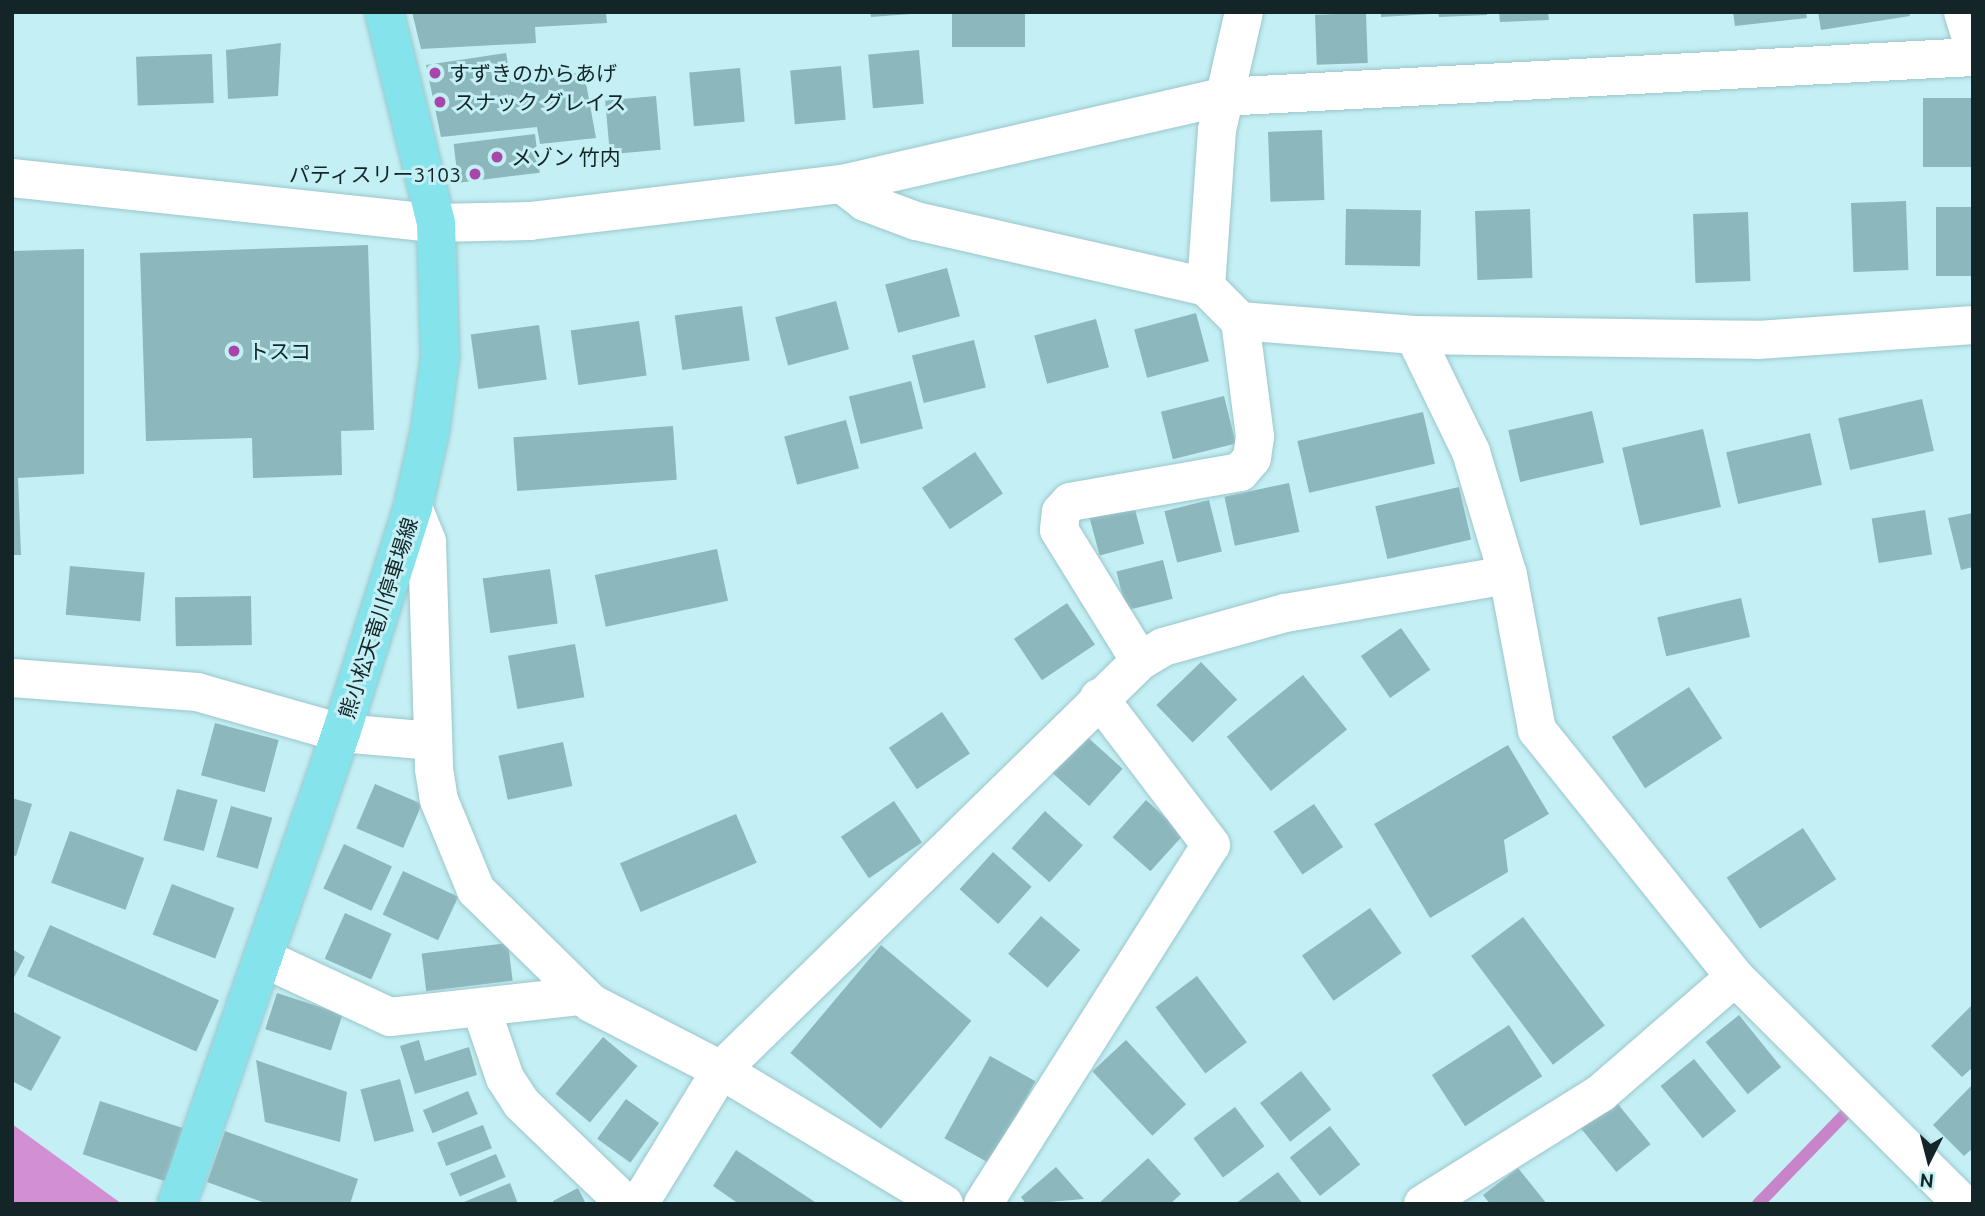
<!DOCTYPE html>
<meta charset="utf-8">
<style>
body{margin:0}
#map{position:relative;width:1985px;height:1216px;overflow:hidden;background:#c4f0f5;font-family:Ubuntu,"Noto Sans JP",sans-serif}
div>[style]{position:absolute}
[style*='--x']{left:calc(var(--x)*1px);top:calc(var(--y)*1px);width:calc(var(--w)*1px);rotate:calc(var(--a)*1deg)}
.forest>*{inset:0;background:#d38fd4}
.stream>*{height:12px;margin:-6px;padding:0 6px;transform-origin:6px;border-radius:6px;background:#c884c9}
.building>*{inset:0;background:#8cb7bc;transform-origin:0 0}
.roads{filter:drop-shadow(0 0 2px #9bc6cb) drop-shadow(0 0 2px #9bc6cb)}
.minor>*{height:38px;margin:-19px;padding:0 19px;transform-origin:19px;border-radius:19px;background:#fff}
.major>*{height:38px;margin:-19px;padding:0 19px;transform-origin:19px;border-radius:19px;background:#85e3ec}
.dots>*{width:19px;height:19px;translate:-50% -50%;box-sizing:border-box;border:4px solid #c4f0f5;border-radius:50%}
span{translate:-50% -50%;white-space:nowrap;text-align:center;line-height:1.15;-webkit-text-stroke:6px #c4f0f5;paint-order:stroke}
.poi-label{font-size:21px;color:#142527}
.left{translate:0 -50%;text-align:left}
.right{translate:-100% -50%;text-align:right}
.street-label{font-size:21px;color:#142527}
.frame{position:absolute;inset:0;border:14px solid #142527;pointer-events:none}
.north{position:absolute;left:1894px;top:1125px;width:70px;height:70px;-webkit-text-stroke:5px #c4f0f5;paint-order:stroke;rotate:186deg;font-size:19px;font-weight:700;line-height:28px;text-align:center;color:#142527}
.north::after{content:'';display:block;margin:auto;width:24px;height:32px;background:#142527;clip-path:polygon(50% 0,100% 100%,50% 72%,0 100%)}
</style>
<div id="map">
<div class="forest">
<i style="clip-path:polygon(12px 1124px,122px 1204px,12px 1204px)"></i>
</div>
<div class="stream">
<i style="--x:1758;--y:1204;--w:139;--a:-45.9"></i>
</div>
<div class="building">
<i style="clip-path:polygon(412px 12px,606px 12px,607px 23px,535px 27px,536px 43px,421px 49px)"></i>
<i style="clip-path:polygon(870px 12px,911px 12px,911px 14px,871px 17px)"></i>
<i style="left:952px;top:12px;width:73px;height:35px"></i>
<i style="clip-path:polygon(1381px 12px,1432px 12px,1432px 14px,1381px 17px)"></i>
<i style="clip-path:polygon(1438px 12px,1487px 12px,1487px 15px,1439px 17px)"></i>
<i style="clip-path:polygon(1499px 12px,1548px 12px,1549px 20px,1500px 22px)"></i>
<i style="clip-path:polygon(1733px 12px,1806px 12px,1807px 18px,1735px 26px)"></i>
<i style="clip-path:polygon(1818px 12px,1909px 12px,1910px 16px,1821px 30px)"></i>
<i style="left:1366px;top:13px;width:50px;height:51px;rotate:88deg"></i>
<i style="clip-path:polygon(281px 43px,278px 96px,228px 99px,226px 50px)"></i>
<i style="left:919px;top:50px;width:54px;height:51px;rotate:85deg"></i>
<i style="clip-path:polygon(506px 53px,511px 82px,584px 72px,596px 138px,540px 144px,537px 127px,441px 137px,426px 65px)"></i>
<i style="left:212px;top:54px;width:49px;height:76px;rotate:88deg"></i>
<i style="left:841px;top:66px;width:54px;height:51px;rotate:85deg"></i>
<i style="left:740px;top:68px;width:54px;height:51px;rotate:85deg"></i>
<i style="left:656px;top:96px;width:54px;height:51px;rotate:85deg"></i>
<i style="left:1973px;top:98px;width:69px;height:50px;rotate:90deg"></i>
<i style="left:1322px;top:130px;width:70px;height:54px;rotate:88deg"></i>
<i style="left:535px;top:134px;width:39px;height:82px;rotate:83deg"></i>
<i style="left:1906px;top:201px;width:69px;height:55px;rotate:88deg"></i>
<i style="left:1973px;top:207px;width:69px;height:37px;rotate:90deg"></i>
<i style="left:1346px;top:209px;width:75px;height:56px;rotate:1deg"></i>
<i style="left:1530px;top:209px;width:69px;height:55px;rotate:88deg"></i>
<i style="left:1748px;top:212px;width:69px;height:55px;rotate:88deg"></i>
<i style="clip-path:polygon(368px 245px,374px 430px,341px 431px,342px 475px,253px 478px,252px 438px,146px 441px,140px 253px)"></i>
<i style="clip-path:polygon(84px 249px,84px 474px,18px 478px,21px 555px,12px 555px,12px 251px)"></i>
<i style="left:947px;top:268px;width:50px;height:64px;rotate:75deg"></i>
<i style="left:836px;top:301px;width:50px;height:63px;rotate:75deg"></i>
<i style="left:742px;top:306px;width:55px;height:68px;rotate:82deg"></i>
<i style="left:1196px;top:313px;width:50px;height:64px;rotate:75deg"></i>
<i style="left:1096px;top:319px;width:50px;height:64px;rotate:75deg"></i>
<i style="left:639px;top:321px;width:55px;height:69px;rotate:82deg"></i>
<i style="left:539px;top:325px;width:55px;height:69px;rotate:82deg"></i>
<i style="left:974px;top:340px;width:49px;height:64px;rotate:76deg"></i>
<i style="left:911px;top:381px;width:49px;height:64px;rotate:76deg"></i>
<i style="left:1224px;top:396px;width:49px;height:65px;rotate:76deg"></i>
<i style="left:1922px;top:399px;width:53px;height:86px;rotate:77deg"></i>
<i style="left:1592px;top:411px;width:53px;height:86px;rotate:77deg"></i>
<i style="left:1423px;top:412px;width:53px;height:129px;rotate:77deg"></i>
<i style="left:846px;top:420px;width:50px;height:64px;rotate:75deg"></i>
<i style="left:673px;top:426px;width:54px;height:160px;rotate:86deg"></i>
<i style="left:1703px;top:429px;width:80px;height:83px;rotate:77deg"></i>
<i style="left:1810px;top:433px;width:53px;height:86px;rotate:77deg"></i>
<i style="left:975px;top:452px;width:50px;height:64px;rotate:56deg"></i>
<i style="left:1289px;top:483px;width:50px;height:66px;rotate:78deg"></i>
<i style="left:1459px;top:487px;width:54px;height:86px;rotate:77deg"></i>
<i style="left:1209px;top:500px;width:53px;height:46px;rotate:76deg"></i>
<i style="left:1134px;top:506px;width:39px;height:46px;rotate:75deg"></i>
<i style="left:1925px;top:510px;width:45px;height:54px;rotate:81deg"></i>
<i style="clip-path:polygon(1973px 513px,1973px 567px,1961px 570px,1948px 518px)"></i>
<i style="left:717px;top:549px;width:53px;height:125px;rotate:78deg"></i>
<i style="left:1163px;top:560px;width:40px;height:48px;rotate:76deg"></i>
<i style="left:70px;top:566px;width:75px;height:49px;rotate:5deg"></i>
<i style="left:550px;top:569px;width:55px;height:68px;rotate:82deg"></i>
<i style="left:251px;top:596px;width:49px;height:76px;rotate:89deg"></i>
<i style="left:1741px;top:598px;width:40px;height:86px;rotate:77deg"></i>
<i style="left:1067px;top:603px;width:50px;height:64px;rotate:56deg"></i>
<i style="left:1401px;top:628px;width:51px;height:49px;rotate:55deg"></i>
<i style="left:575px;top:644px;width:54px;height:68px;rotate:80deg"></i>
<i style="left:1201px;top:662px;width:52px;height:62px;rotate:46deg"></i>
<i style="left:1303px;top:675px;width:70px;height:98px;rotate:51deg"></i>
<i style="left:1689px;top:687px;width:61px;height:92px;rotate:57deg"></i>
<i style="left:942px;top:712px;width:50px;height:64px;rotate:56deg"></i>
<i style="left:215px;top:723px;width:66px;height:54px;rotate:15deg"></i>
<i style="left:1084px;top:734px;width:52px;height:50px;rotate:42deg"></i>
<i style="left:563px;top:742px;width:45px;height:66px;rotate:78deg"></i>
<i style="clip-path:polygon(1508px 745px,1549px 814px,1504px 840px,1508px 872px,1430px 918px,1374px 824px)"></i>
<i style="left:375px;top:784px;width:51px;height:48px;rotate:23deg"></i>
<i style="left:177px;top:789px;width:42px;height:53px;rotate:15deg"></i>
<i style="clip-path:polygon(12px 798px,32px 804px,16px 856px,12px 855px)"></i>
<i style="left:1146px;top:800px;width:51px;height:50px;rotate:42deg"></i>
<i style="left:894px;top:801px;width:50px;height:64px;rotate:56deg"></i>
<i style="left:1314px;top:804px;width:52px;height:49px;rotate:56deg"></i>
<i style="left:231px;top:806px;width:43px;height:53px;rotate:16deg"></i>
<i style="left:1045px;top:811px;width:51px;height:50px;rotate:42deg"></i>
<i style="left:736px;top:814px;width:53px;height:126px;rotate:67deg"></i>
<i style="left:1803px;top:828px;width:61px;height:91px;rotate:57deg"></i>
<i style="left:70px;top:831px;width:79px;height:55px;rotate:20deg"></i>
<i style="left:344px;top:844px;width:53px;height:49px;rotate:25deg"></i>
<i style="left:993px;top:852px;width:52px;height:50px;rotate:42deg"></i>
<i style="left:403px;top:871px;width:61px;height:48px;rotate:25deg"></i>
<i style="left:172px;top:884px;width:67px;height:54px;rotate:21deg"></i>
<i style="left:1370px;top:908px;width:55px;height:83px;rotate:55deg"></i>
<i style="left:345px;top:913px;width:51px;height:50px;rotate:24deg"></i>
<i style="left:1041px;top:916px;width:52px;height:50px;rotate:41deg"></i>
<i style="left:1523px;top:917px;width:136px;height:65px;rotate:53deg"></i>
<i style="left:50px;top:925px;width:185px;height:56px;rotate:24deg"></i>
<i style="left:508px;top:943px;width:38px;height:87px;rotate:83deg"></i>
<i style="left:881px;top:945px;width:118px;height:141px;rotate:40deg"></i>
<i style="clip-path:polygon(12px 949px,25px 957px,12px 981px)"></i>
<i style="left:1197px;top:976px;width:83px;height:52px;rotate:53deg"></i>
<i style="left:277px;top:993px;width:69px;height:38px;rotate:18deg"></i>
<i style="clip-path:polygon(1973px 1004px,1973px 1067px,1962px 1077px,1931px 1046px)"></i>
<i style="clip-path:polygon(12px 1011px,61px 1037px,31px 1091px,12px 1081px)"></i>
<i style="left:1739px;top:1015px;width:67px;height:43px;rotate:51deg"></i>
<i style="left:1509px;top:1025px;width:61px;height:92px;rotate:57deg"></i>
<i style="left:603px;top:1037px;width:45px;height:74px;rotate:40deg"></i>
<i style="clip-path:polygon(419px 1040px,425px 1061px,469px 1047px,477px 1075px,415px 1094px,400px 1046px)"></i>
<i style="left:1126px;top:1040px;width:88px;height:46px;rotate:47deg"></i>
<i style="left:990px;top:1056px;width:52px;height:94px;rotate:29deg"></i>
<i style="left:1694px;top:1059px;width:67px;height:43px;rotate:51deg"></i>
<i style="clip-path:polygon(256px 1060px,347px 1092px,340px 1142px,265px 1122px)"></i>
<i style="left:1301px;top:1071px;width:49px;height:52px;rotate:52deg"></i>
<i style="left:400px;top:1079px;width:54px;height:41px;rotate:75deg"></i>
<i style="clip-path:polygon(1973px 1084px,1973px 1148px,1964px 1156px,1933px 1125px)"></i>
<i style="left:468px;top:1091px;width:25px;height:49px;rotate:67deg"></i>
<i style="left:1609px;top:1093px;width:66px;height:44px;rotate:51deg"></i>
<i style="left:626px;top:1099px;width:41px;height:49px;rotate:36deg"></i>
<i style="left:100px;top:1101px;width:87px;height:56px;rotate:18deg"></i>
<i style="left:1235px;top:1107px;width:49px;height:52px;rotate:53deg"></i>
<i style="left:483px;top:1125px;width:25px;height:49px;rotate:69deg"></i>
<i style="left:1330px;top:1126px;width:49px;height:51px;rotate:52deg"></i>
<i style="clip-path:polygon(225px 1131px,358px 1179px,350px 1204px,268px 1204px,207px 1182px)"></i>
<i style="clip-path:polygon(736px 1150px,818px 1204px,739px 1204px,713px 1186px)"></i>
<i style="left:496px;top:1154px;width:25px;height:50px;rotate:67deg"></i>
<i style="clip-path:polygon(1148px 1158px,1181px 1194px,1170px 1204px,1098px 1204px)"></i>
<i style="clip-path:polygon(1056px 1167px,1084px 1199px,1026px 1204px,1021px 1197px)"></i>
<i style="clip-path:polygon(1518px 1168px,1547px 1204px,1490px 1204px,1483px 1195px)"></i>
<i style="clip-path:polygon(1278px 1172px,1303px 1204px,1235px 1204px)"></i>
<i style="clip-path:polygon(510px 1183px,518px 1204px,465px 1204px,464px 1202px)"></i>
<i style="clip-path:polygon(578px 1188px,586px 1204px,554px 1204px,553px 1201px)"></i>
</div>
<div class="roads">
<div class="minor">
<i style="--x:1244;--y:12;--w:121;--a:102.9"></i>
<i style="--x:1217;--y:130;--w:157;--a:94"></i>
<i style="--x:1206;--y:287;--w:48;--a:45"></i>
<i style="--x:1240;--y:321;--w:175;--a:4.6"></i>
<i style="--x:1414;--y:335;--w:344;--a:0.8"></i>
<i style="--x:1758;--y:340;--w:216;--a:-4"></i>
<i style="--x:1963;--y:12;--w:34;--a:73"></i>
<i style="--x:12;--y:178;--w:426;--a:6.1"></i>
<i style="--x:436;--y:223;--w:94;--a:-1.2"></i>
<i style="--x:530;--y:221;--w:314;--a:-6.8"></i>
<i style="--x:842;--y:184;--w:390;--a:-12.9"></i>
<i style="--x:1222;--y:97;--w:752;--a:-3.05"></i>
<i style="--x:842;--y:184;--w:29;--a:38"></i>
<i style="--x:865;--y:202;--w:54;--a:20.4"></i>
<i style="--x:916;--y:221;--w:297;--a:12.8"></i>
<i style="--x:1414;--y:335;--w:130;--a:64"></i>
<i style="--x:1471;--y:452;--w:128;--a:73.3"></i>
<i style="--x:1508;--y:575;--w:158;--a:79.4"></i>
<i style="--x:1537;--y:730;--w:317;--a:51.3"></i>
<i style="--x:1735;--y:977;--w:322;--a:44.9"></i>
<i style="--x:413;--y:507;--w:38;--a:68"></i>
<i style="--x:427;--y:542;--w:227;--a:88.2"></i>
<i style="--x:434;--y:769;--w:31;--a:81"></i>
<i style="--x:439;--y:800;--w:97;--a:67.7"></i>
<i style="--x:476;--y:890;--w:161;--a:44.5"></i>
<i style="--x:591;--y:1003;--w:146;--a:27.3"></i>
<i style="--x:721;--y:1070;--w:260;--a:31"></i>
<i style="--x:1140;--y:661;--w:154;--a:-121.7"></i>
<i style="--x:1059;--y:530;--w:18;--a:-84"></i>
<i style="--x:1061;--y:512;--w:13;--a:-48"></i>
<i style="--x:1070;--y:502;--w:173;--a:-10"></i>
<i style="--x:1240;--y:472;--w:18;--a:-49"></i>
<i style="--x:1252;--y:458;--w:22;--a:-82"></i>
<i style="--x:1255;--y:436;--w:116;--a:-97.4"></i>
<i style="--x:12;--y:678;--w:186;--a:4.3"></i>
<i style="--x:197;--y:692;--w:150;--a:15.9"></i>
<i style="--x:341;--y:733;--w:92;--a:5"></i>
<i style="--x:263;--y:958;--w:140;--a:24.9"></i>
<i style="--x:390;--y:1017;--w:192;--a:-6.3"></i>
<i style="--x:481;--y:1008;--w:74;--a:71.1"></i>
<i style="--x:505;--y:1078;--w:30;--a:57"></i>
<i style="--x:521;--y:1103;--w:146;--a:43.9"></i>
<i style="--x:639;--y:1204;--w:157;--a:-58.5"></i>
<i style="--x:721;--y:1070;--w:586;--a:-44.31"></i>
<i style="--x:1140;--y:661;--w:27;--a:-31"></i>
<i style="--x:1163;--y:647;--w:127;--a:-15.6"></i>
<i style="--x:1285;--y:613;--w:226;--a:-9.7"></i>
<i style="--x:983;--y:1204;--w:425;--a:-57.6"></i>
<i style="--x:1211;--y:845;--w:185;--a:-127.3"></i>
<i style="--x:1423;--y:1204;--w:210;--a:-31.9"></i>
<i style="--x:1601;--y:1093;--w:177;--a:-40.9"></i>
</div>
<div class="major">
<i style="--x:177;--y:1204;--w:499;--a:-70.8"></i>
<i style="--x:341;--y:733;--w:237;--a:-72.3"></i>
<i style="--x:413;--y:507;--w:78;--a:-77.4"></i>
<i style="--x:430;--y:431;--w:75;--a:-82.3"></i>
<i style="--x:440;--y:357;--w:134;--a:-91.7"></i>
<i style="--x:436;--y:223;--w:217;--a:-103.8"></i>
</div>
</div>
<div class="dots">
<i style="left:435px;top:73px;background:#a946ac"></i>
<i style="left:440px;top:102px;background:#a946ac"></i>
<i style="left:497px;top:157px;background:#a946ac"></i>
<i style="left:475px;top:174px;background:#a946ac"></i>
<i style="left:234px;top:351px;background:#a946ac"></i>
</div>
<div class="poi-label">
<span class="left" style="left:449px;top:73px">すずきのからあげ</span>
<span class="left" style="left:454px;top:102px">スナック グレイス</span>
<span class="left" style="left:511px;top:157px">メゾン 竹内</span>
<span class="right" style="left:461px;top:174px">パティスリー3103</span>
<span class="left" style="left:248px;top:351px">トスコ</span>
</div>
<div class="street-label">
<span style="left:378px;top:618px;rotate:-72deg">熊小松天竜川停車場線</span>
</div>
<div class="frame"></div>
<div class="north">N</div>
</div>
